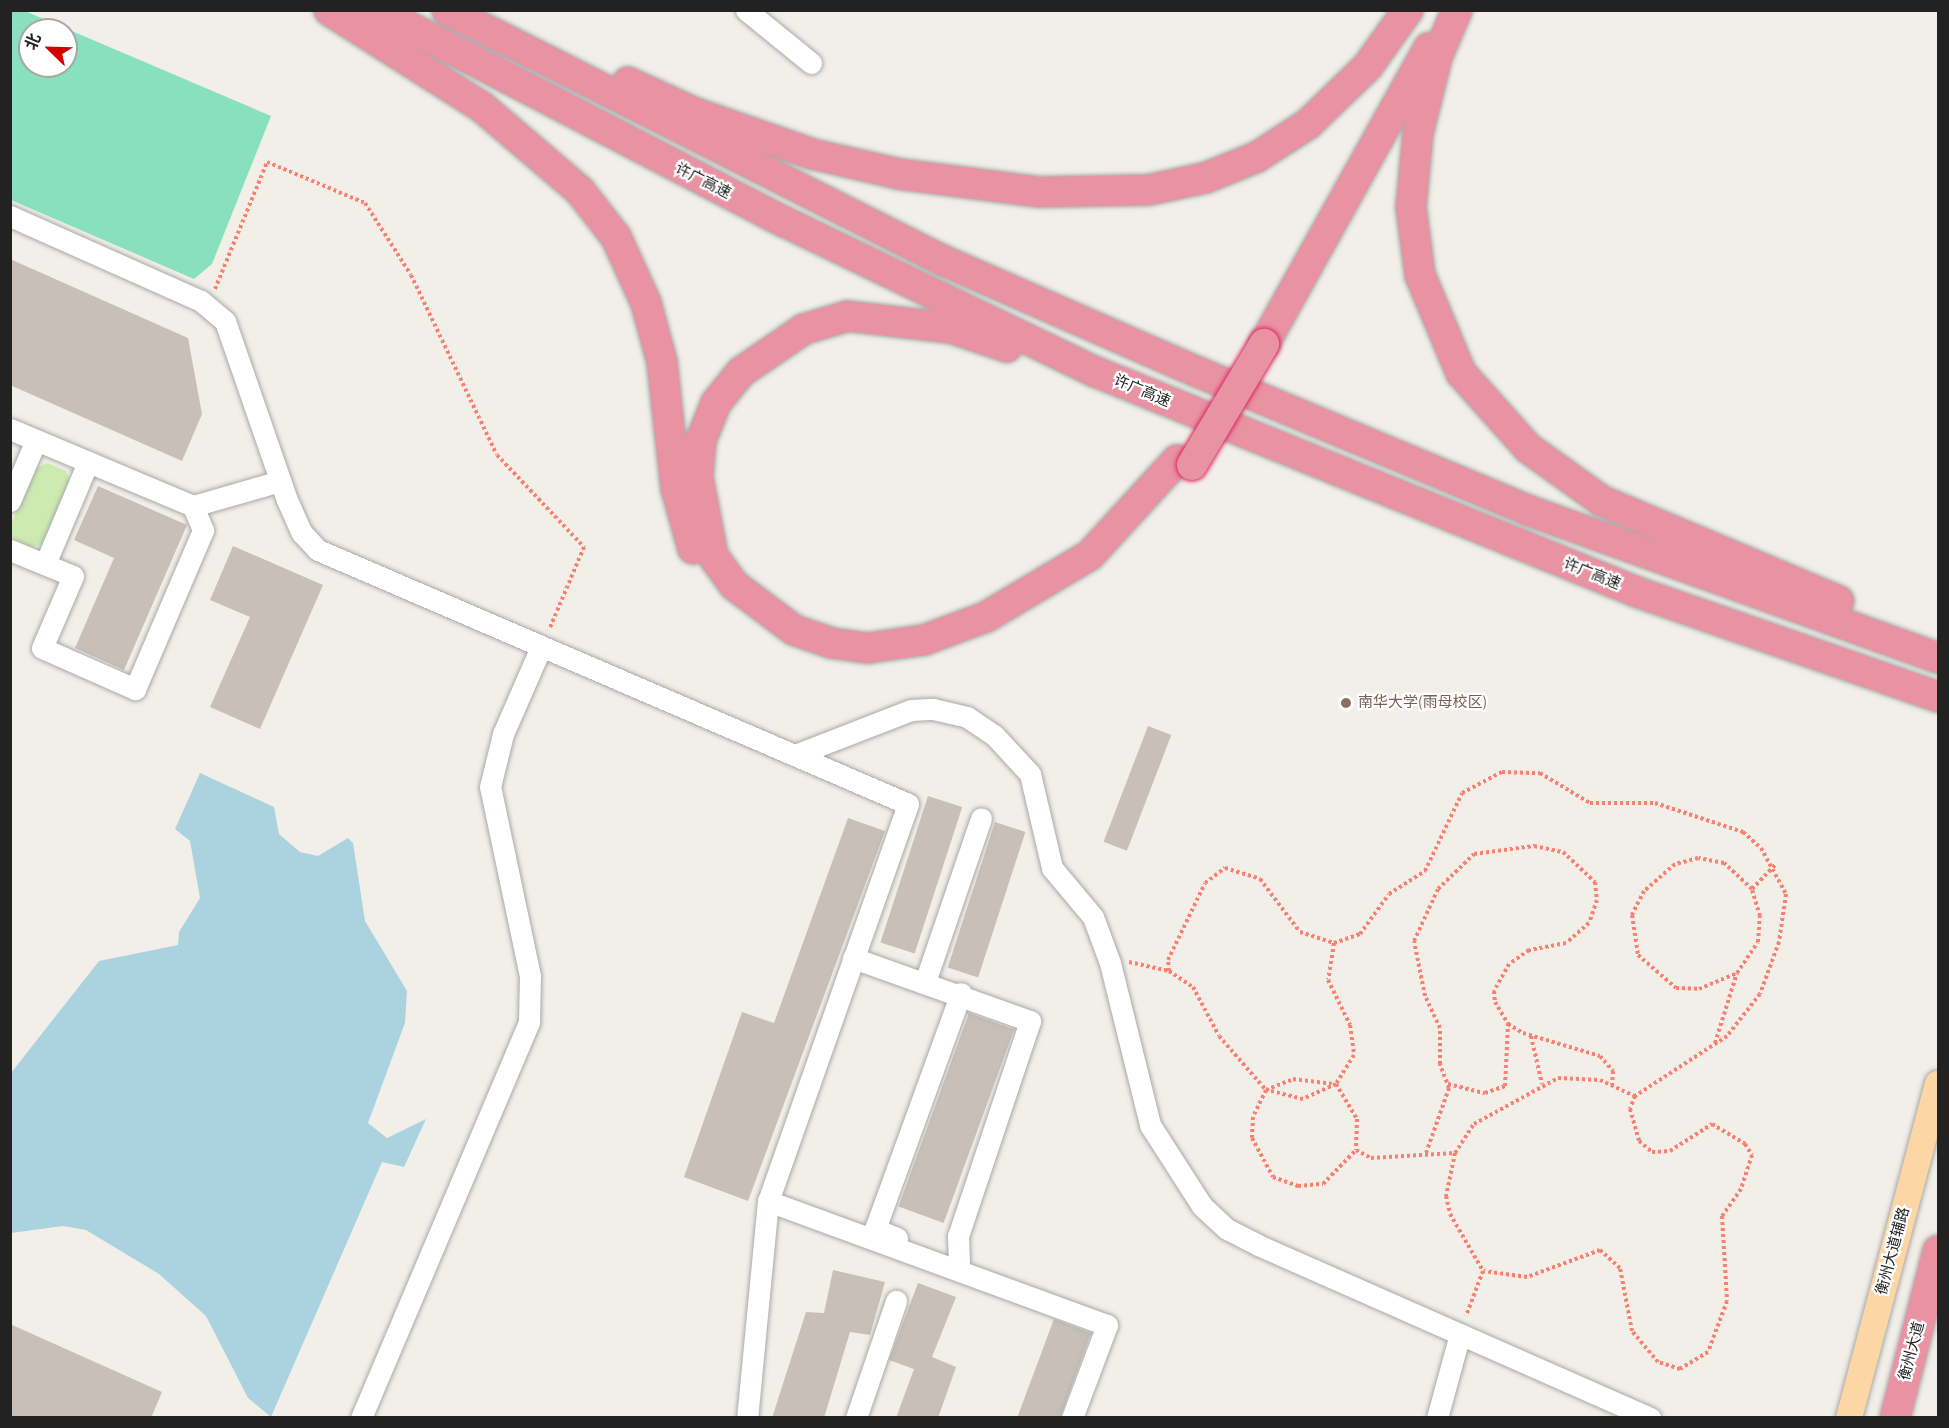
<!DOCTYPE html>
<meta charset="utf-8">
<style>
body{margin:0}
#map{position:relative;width:1949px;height:1428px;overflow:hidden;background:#f2efe9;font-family:"Source Sans 3","Noto Sans SC",sans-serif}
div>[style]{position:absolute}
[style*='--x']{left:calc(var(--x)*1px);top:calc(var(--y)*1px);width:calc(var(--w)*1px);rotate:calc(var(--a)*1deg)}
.grass>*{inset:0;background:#cdebb0}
.pitch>*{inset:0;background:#88e0be}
.water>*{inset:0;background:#aad3df}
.building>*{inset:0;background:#c7bfb8;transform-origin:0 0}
.path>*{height:4px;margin-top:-2px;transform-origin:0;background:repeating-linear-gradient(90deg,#fa8072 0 3px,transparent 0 6px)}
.roads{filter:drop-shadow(0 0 2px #a9a9a9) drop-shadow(0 0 2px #a9a9a9)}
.minor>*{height:21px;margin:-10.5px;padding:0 10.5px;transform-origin:10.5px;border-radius:10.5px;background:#fff}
.major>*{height:26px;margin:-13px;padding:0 13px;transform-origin:13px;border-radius:13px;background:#fcd6a4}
.highway>*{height:30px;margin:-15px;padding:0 15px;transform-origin:15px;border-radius:15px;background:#e892a2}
.bridges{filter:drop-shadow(0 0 2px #dc2a67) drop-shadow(0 0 2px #dc2a67)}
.highway-bridge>*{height:30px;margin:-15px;padding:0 15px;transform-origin:15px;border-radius:15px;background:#e892a2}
.dots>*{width:16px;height:16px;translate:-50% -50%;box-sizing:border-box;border:3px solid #fff;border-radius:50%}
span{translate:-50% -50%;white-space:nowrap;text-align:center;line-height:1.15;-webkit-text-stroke:4.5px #fff;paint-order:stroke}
.street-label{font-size:15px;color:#222}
.education-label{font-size:15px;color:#785e54}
.left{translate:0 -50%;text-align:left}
.frame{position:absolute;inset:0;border:12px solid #222;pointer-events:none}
.north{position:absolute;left:18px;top:18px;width:60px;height:60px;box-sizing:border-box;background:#fff;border:2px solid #a7a7a7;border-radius:50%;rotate:293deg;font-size:16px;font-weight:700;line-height:24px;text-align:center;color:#222}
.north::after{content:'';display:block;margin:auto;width:21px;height:27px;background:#d40000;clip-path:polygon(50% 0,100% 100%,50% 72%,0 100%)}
</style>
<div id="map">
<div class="grass">
<i style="clip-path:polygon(47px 463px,66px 471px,71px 486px,42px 545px,29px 547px,12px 537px,11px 524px,33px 470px)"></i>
</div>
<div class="pitch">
<i style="clip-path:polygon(evenodd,11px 10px,25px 11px,271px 116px,212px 264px,194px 279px,11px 200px,11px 10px,30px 30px,66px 30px,66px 66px,30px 66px,30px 30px)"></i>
</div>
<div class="water">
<i style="clip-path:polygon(200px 773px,274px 807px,279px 834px,300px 852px,318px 856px,348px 838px,353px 843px,365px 921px,407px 991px,405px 1023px,368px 1123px,387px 1138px,426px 1119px,404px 1167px,382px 1162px,271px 1417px,248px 1398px,206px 1316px,159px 1274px,86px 1230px,63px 1226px,11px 1233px,11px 1073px,99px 961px,178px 945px,179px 932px,200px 898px,190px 841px,175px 829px)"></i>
</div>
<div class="building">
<i style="clip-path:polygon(10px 259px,188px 338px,202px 414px,182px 461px,10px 385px)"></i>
<i style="clip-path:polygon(98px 486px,187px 525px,124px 670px,75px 648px,114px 558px,74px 540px)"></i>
<i style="clip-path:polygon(233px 546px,323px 585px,260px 729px,210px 707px,250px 617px,210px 600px)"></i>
<i style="left:1148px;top:726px;width:25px;height:124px;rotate:21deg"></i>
<i style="left:928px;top:796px;width:36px;height:154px;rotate:18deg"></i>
<i style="clip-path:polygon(848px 818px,885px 831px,748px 1201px,684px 1177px,742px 1012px,774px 1023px)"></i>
<i style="left:995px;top:822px;width:32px;height:153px;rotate:18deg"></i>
<i style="left:969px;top:1013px;width:48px;height:206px;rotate:20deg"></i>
<i style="clip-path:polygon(833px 1270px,885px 1282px,870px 1335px,850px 1332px,824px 1418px,772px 1418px,806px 1312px,824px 1313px)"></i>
<i style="clip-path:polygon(918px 1283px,956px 1297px,932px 1357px,956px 1367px,938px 1418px,896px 1418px,914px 1369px,889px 1360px)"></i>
<i style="clip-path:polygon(1054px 1319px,1091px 1333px,1060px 1418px,1017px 1418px)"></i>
<i style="clip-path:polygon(10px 1324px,162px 1392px,151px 1418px,10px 1418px)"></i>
</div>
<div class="path">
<i style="--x:215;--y:289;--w:137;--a:-67.7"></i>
<i style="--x:267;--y:162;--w:106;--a:22.7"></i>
<i style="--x:365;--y:203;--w:85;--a:57.4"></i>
<i style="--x:411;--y:275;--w:199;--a:64.5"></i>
<i style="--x:497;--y:455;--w:127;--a:46.6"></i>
<i style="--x:584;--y:547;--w:90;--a:112.9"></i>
<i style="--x:1752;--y:889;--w:33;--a:-46"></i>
<i style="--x:1334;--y:943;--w:37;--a:99"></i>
<i style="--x:1328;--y:980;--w:50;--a:63.9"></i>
<i style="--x:1350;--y:1025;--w:30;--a:82"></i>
<i style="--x:1354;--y:1055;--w:34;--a:122"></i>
<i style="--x:1336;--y:1084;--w:41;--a:59"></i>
<i style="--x:1357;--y:1119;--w:31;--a:92"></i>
<i style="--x:1356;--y:1150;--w:17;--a:28"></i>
<i style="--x:1371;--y:1158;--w:84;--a:-3.4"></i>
<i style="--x:1455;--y:1153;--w:44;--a:101.8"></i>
<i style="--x:1446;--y:1196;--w:18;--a:77"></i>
<i style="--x:1450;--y:1214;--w:66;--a:59.9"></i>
<i style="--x:1129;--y:962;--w:41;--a:12.7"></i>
<i style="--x:1169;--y:971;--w:11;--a:-95"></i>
<i style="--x:1168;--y:960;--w:85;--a:-64.3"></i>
<i style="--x:1205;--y:883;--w:25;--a:-37"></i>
<i style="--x:1225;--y:868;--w:37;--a:17"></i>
<i style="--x:1260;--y:879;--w:66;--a:53"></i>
<i style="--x:1300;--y:932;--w:36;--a:18"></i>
<i style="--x:1334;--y:943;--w:28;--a:-19"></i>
<i style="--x:1360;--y:934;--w:49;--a:-54.1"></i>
<i style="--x:1389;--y:894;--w:43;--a:-32.6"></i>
<i style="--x:1425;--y:871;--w:86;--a:-64.6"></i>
<i style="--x:1462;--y:793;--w:45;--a:-27.7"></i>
<i style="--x:1502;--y:772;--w:38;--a:2"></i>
<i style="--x:1540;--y:773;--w:58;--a:31"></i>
<i style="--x:1590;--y:803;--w:65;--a:0"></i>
<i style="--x:1655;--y:803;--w:93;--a:18.2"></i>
<i style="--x:1743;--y:832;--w:24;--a:42"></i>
<i style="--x:1761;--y:848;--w:52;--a:61.5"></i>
<i style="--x:1786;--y:894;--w:49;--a:98.3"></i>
<i style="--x:1779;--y:942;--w:55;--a:110.1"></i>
<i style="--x:1760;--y:994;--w:53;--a:128.2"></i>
<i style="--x:1727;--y:1036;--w:110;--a:146.9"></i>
<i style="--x:1635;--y:1096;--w:14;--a:111"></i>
<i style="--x:1630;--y:1109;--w:33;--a:74"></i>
<i style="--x:1639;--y:1141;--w:17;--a:40"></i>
<i style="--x:1652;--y:1152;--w:18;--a:-3"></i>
<i style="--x:1670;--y:1151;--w:50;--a:-32.7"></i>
<i style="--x:1712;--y:1124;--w:39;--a:31"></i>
<i style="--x:1745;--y:1144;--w:13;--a:58"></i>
<i style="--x:1752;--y:1155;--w:36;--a:108"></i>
<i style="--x:1741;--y:1189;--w:33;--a:125"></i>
<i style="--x:1722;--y:1216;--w:85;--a:86.6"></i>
<i style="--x:1727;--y:1301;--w:54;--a:110.4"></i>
<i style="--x:1708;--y:1352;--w:33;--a:149"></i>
<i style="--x:1680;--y:1369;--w:23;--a:-162"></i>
<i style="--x:1658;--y:1362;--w:40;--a:-130"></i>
<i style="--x:1632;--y:1331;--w:64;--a:-100.8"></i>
<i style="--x:1620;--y:1268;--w:27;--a:-138"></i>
<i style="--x:1600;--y:1250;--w:78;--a:159.7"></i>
<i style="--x:1527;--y:1277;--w:44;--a:-172.2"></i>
<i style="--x:1483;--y:1271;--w:48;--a:110.7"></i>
<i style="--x:1169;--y:971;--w:29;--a:34"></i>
<i style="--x:1193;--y:987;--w:55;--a:62"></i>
<i style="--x:1219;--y:1036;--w:72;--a:49"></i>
<i style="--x:1266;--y:1090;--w:29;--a:-22"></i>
<i style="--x:1293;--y:1079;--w:39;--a:7"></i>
<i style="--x:1531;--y:1036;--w:49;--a:77.1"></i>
<i style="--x:1715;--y:1043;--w:73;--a:-72.6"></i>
<i style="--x:1737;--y:973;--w:37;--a:-56"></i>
<i style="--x:1758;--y:942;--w:26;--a:-86"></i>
<i style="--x:1760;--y:916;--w:28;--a:-107"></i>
<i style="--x:1752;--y:889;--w:38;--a:-137"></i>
<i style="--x:1724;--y:863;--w:26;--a:-169"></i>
<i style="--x:1698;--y:858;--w:24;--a:165"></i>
<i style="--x:1675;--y:864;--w:41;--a:138.9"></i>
<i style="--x:1644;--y:891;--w:27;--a:117"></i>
<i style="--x:1632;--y:915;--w:40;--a:81.5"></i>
<i style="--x:1638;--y:955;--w:50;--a:41"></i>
<i style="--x:1676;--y:988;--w:23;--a:2"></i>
<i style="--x:1699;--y:989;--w:41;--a:-22.8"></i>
<i style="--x:1336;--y:1084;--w:36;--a:156"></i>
<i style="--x:1303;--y:1099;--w:38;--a:-166"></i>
<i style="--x:1266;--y:1090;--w:30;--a:116"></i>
<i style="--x:1253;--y:1117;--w:21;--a:93"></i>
<i style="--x:1252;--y:1138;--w:44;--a:61.7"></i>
<i style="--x:1273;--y:1177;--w:27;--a:20"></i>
<i style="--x:1298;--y:1186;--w:25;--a:-5"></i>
<i style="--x:1323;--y:1184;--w:47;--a:-45.9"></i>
<i style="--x:1448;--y:1084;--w:38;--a:14"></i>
<i style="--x:1485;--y:1093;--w:21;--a:-19"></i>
<i style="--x:1505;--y:1086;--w:62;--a:-87.2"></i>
<i style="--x:1426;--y:1153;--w:69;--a:-70.5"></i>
<i style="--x:1449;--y:1088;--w:26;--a:-111"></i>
<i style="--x:1440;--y:1064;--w:36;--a:-90"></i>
<i style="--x:1440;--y:1028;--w:35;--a:-115"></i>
<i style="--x:1425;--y:996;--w:56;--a:-101.3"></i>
<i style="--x:1414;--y:941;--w:57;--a:-65.2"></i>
<i style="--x:1438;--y:889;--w:50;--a:-44.2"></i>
<i style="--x:1474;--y:854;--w:61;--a:-7.6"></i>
<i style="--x:1534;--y:846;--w:30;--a:12"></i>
<i style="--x:1563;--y:852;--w:44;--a:43.2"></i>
<i style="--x:1595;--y:882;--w:18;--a:84"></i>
<i style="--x:1597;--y:900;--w:24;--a:109"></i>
<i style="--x:1589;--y:923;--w:30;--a:139"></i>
<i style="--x:1566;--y:943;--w:38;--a:169"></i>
<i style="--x:1529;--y:950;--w:24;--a:145"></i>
<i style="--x:1509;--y:964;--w:31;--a:119"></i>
<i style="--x:1494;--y:991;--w:11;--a:85"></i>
<i style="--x:1495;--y:1002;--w:26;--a:59"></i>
<i style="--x:1508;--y:1024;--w:17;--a:31"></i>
<i style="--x:1523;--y:1033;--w:80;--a:16.6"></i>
<i style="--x:1600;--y:1056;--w:20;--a:49"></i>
<i style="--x:1613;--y:1071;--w:14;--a:94"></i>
<i style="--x:1455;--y:1153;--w:35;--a:-57"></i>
<i style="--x:1474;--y:1124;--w:96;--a:-28.7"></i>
<i style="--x:1558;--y:1078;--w:42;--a:2.7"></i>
<i style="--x:1600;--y:1080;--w:38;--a:25"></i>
</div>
<div class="roads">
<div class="minor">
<i style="--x:746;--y:10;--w:84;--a:39.2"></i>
<i style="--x:10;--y:216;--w:209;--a:24"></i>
<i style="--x:201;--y:301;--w:31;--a:40"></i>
<i style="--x:225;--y:321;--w:189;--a:70.9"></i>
<i style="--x:287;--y:500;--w:36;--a:66"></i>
<i style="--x:302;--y:533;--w:23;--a:47"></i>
<i style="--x:318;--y:550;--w:642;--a:23.29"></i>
<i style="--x:908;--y:804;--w:421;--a:109.4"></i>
<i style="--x:768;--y:1201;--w:218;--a:95.5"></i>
<i style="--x:10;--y:429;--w:199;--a:22.8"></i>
<i style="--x:193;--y:506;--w:91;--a:-16"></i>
<i style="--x:10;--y:501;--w:66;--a:-66.9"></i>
<i style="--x:10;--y:550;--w:68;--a:22.4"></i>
<i style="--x:73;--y:576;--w:78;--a:113.3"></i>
<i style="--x:42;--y:648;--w:102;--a:23.8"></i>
<i style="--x:135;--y:689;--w:173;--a:-66.8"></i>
<i style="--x:203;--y:530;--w:26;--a:-113"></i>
<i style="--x:45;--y:564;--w:111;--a:-67.1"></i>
<i style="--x:795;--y:755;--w:124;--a:-21.2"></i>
<i style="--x:911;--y:710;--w:22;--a:-3"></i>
<i style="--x:933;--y:709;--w:35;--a:13"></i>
<i style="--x:967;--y:717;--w:32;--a:34"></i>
<i style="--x:994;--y:735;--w:53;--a:47.3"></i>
<i style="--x:1030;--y:774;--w:97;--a:76.8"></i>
<i style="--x:1052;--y:868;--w:64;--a:50.1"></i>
<i style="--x:1093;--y:917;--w:49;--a:69.7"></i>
<i style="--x:1110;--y:963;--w:167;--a:76.1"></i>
<i style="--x:1150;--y:1125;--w:96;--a:57.3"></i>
<i style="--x:1202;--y:1206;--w:34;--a:43"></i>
<i style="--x:1227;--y:1229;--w:35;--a:27"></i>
<i style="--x:1258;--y:1245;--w:429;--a:23.8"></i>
<i style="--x:853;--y:958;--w:188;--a:19.6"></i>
<i style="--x:1030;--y:1021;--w:227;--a:108.5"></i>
<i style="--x:958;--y:1236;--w:28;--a:88"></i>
<i style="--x:925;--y:982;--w:173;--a:-71.1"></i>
<i style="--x:768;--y:1201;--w:361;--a:20.1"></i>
<i style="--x:1107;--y:1325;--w:99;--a:110.6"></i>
<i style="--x:897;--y:1238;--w:24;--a:-158"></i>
<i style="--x:875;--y:1229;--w:251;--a:-70"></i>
<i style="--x:361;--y:1418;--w:430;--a:-67"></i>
<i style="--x:529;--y:1022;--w:46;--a:-88.8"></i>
<i style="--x:530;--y:976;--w:193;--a:-101.9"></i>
<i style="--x:490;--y:787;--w:55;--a:-76.2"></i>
<i style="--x:503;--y:734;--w:95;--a:-66.4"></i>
<i style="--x:856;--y:1418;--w:124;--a:-71.1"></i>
<i style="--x:1437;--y:1418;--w:87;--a:-74.7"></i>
</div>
<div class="major">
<i style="--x:1849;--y:1418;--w:346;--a:-75.1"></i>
</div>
<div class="highway">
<i style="--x:329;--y:10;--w:181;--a:32.4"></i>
<i style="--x:482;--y:107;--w:129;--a:40.6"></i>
<i style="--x:580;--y:191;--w:58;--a:52"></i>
<i style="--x:616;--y:237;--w:72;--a:65.6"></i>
<i style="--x:646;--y:303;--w:61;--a:74.8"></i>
<i style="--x:662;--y:362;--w:127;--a:83.7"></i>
<i style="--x:676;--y:488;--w:63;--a:74.4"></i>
<i style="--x:377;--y:10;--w:458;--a:27.5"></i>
<i style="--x:783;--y:221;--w:348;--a:25.8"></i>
<i style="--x:1096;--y:372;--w:584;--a:22.13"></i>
<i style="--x:1637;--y:592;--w:319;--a:19.2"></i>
<i style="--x:447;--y:10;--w:555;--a:26.8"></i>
<i style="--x:942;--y:260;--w:282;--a:23.7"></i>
<i style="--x:1200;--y:373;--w:355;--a:22.7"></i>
<i style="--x:1527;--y:510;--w:437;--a:19.8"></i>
<i style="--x:1457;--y:10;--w:51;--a:113.1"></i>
<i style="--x:1437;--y:57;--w:78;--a:104"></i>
<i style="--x:1418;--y:133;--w:74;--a:95.4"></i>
<i style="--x:1411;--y:207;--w:69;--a:82.5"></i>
<i style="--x:1420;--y:275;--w:106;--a:67.3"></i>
<i style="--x:1461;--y:373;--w:101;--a:48.2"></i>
<i style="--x:1528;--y:448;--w:91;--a:35.6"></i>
<i style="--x:1602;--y:501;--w:257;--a:22.9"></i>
<i style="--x:628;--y:82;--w:74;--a:24.8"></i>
<i style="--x:695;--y:113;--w:124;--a:19.3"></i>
<i style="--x:812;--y:154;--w:89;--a:12.9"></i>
<i style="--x:899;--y:174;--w:142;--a:7.3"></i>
<i style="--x:1040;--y:192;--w:108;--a:-1.1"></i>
<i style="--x:1148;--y:190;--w:58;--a:-11.9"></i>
<i style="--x:1205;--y:178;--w:56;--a:-22"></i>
<i style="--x:1257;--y:157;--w:61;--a:-32.9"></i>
<i style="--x:1308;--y:124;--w:83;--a:-44"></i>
<i style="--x:1368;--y:66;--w:69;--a:-54.5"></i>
<i style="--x:1264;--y:344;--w:339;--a:-60.9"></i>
<i style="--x:1007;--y:347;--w:59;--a:-161.3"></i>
<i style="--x:951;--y:328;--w:104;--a:-173.4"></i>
<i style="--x:848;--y:316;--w:46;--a:163.5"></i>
<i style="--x:804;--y:329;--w:76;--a:145.7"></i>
<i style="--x:741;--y:372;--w:40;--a:129"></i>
<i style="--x:716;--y:403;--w:40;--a:112"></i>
<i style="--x:701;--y:440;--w:38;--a:95"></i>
<i style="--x:698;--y:478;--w:79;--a:79.1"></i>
<i style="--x:713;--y:556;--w:36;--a:54"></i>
<i style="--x:734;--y:585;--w:75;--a:36.9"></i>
<i style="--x:794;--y:630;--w:39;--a:19"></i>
<i style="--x:831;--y:643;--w:37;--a:8"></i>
<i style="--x:868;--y:648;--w:57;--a:-8.1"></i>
<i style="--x:924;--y:640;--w:66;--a:-20.4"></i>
<i style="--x:986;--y:617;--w:121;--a:-30.8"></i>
<i style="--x:1090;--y:555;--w:129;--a:-47.5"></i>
<i style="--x:1895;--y:1418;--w:173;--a:-75.6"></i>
</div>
</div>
<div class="bridges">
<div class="highway-bridge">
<i style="--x:1192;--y:465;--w:141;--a:-59.2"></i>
</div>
</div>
<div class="dots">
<i style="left:1346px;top:703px;background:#8d6e63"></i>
</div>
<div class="street-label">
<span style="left:703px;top:181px;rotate:27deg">许广高速</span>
<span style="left:1142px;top:391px;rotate:23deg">许广高速</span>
<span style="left:1592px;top:574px;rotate:22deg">许广高速</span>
<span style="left:1893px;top:1251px;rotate:-75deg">衡州大道辅路</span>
<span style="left:1912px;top:1351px;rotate:-75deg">衡州大道</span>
</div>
<div class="education-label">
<span class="left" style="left:1358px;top:703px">南华大学(雨母校区)</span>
</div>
<div class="frame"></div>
<div class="north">北</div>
</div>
